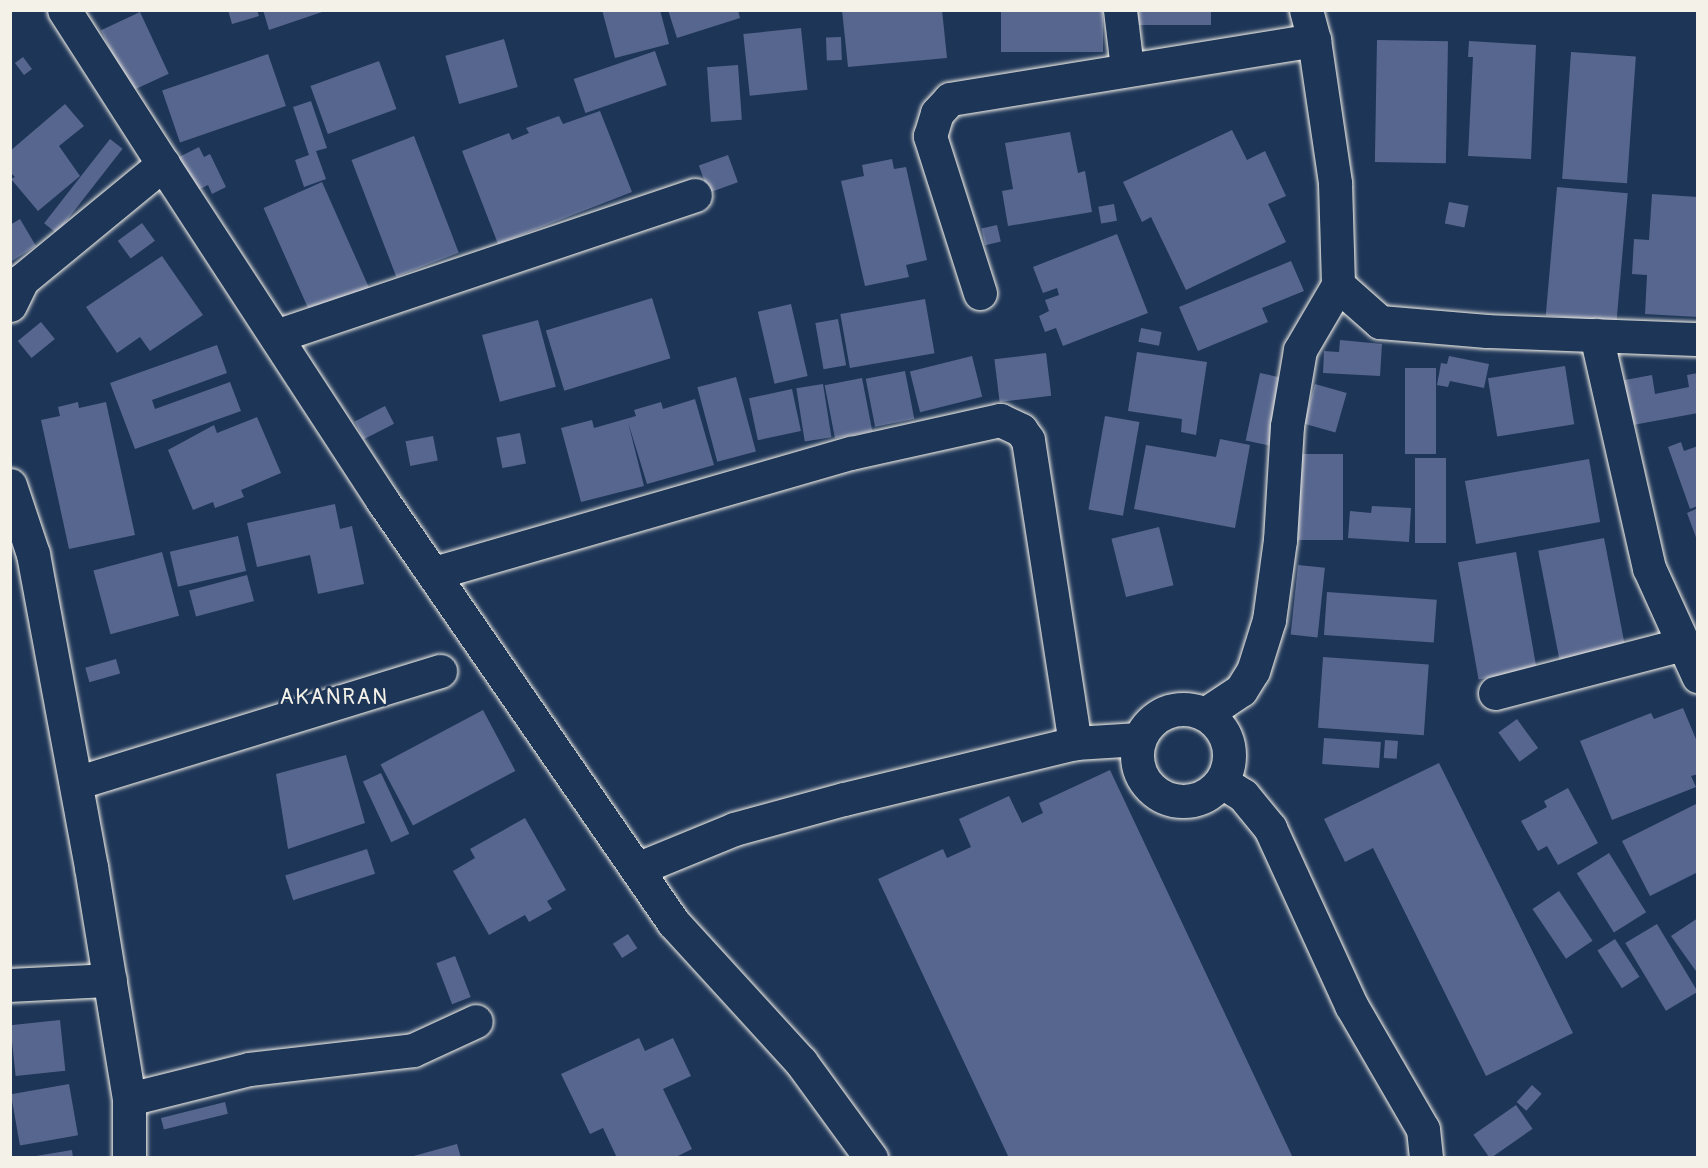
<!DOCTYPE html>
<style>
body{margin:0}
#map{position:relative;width:1708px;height:1168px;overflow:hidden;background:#1d3557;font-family:Pangolin,sans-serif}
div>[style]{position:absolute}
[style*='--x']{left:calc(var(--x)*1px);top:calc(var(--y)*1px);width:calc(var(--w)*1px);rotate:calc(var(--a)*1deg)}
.building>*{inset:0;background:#57668e;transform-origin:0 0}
.roads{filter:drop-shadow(0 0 2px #f4f1e8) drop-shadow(0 0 2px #f4f1e8)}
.minor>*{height:33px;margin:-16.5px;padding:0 16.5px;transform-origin:16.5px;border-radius:16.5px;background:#1d3557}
.minor>.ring{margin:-16.5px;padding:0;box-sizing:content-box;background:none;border:33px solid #1d3557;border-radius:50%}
span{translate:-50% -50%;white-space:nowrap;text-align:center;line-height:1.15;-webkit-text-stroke:5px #1d3557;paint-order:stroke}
.quarter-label{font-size:22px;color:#f4f1e8;letter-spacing:1.5px}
.frame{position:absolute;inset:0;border:12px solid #f4f1e8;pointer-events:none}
</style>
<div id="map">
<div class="building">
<i style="clip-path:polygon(228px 10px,257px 10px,259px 16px,232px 24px)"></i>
<i style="clip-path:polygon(263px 10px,325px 10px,325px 11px,269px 30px)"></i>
<i style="clip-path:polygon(602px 10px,660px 10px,669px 44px,615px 58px)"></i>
<i style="clip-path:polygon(668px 10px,738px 10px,740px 18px,677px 38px)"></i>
<i style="clip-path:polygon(842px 10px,942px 10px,947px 58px,848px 67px)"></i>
<i style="left:1001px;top:10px;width:102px;height:42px"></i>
<i style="left:1132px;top:10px;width:79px;height:15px"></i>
<i style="left:140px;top:12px;width:68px;height:43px;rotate:65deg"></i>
<i style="left:801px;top:28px;width:62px;height:58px;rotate:84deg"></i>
<i style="left:841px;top:37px;width:23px;height:15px;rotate:88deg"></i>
<i style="left:504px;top:39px;width:50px;height:61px;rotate:74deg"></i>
<i style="left:1377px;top:40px;width:71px;height:122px;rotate:1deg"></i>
<i style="clip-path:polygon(1469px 41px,1536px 45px,1531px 159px,1468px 156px,1473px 57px,1468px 57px)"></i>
<i style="left:655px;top:51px;width:36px;height:86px;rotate:71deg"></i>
<i style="left:1571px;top:52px;width:65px;height:127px;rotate:4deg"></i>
<i style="left:268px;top:54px;width:55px;height:112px;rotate:71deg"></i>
<i style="left:23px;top:57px;width:15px;height:10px;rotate:53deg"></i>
<i style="left:379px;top:61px;width:51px;height:73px;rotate:70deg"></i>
<i style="left:738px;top:65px;width:55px;height:31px;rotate:86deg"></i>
<i style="clip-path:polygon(311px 101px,327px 148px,316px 151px,326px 179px,304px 187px,295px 160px,309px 155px,293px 107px)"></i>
<i style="clip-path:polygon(65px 104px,84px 126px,59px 146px,80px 176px,38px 211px,11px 179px,15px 177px,10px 172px,10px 151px)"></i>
<i style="clip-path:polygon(600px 111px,632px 192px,498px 244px,462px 151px,509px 133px,512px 140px,529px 133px,526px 128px,559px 116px,563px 124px)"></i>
<i style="clip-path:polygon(1232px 130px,1247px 160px,1265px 151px,1286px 196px,1268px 204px,1286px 242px,1186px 290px,1151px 217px,1142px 222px,1123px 182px)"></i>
<i style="clip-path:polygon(1070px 132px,1078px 173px,1085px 171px,1092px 212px,1008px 226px,1002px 191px,1013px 189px,1005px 143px)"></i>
<i style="left:414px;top:136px;width:125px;height:67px;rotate:69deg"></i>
<i style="left:110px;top:139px;width:16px;height:107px;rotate:38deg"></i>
<i style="clip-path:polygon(199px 147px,204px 157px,210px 154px,226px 187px,212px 194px,208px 185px,192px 193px,175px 159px)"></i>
<i style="left:728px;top:155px;width:29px;height:31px;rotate:70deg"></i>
<i style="clip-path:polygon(892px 159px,894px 169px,906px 167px,927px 260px,906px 265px,909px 277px,865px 286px,841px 181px,864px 176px,862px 165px)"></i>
<i style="left:322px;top:182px;width:117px;height:64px;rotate:66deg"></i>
<i style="left:1557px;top:187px;width:71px;height:129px;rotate:5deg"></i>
<i style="clip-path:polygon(1652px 194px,1698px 197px,1698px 317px,1645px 314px,1647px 275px,1632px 274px,1634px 239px,1649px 240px)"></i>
<i style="left:1449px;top:202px;width:20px;height:22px;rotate:11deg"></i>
<i style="left:1114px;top:204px;width:17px;height:16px;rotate:80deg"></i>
<i style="clip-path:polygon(20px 219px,36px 246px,12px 261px,10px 225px)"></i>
<i style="left:142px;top:223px;width:22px;height:30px;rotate:54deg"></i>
<i style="left:997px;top:225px;width:17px;height:16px;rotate:77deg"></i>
<i style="clip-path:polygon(1117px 234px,1148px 313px,1063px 346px,1056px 328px,1045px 332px,1039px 316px,1049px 311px,1045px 300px,1059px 295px,1057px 288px,1043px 293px,1033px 267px)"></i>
<i style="clip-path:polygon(162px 256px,203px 315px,150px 351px,140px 337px,117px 353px,86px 307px)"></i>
<i style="clip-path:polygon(1291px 261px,1304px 291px,1262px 308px,1268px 322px,1198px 351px,1179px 307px)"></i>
<i style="left:652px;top:298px;width:63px;height:111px;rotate:73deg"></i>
<i style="left:925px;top:299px;width:55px;height:86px;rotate:80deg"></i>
<i style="left:791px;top:304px;width:74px;height:34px;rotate:77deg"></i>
<i style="left:838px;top:319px;width:47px;height:23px;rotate:80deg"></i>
<i style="left:538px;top:320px;width:69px;height:58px;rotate:75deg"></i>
<i style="left:41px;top:322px;width:22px;height:30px;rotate:51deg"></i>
<i style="left:1141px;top:328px;width:21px;height:14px;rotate:11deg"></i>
<i style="clip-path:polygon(1340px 340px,1382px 344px,1380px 376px,1323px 373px,1324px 351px,1339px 352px)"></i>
<i style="clip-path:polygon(217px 345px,227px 373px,152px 400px,155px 409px,230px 382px,241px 411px,135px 449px,110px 383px)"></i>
<i style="clip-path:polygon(1137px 352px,1207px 362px,1196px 435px,1181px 432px,1182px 419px,1128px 411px)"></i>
<i style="left:1046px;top:353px;width:43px;height:52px;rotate:83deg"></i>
<i style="left:972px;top:356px;width:42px;height:64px;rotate:76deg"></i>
<i style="clip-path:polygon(1449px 356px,1489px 364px,1484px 388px,1450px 381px,1448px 387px,1437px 385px,1441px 363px,1447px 364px)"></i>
<i style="left:1565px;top:366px;width:59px;height:78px;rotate:81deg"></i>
<i style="left:1405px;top:368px;width:31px;height:86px"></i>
<i style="left:905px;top:371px;width:49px;height:40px;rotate:79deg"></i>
<i style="left:1260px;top:373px;width:24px;height:69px;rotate:12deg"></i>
<i style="clip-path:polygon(1698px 373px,1698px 413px,1622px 427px,1614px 382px,1652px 375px,1655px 394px,1689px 387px,1687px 375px)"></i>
<i style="left:736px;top:377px;width:77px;height:40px;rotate:75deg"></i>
<i style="left:862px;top:378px;width:54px;height:38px;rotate:79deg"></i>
<i style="left:823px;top:384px;width:54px;height:27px;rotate:81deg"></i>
<i style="left:1315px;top:384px;width:33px;height:41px;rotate:16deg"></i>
<i style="left:792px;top:389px;width:43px;height:44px;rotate:78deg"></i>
<i style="clip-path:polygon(695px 399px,714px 465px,647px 484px,628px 422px,644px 486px,581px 502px,561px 428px,592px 420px,594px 428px,636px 416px,634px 410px,661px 402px,663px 409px)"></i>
<i style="clip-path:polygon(78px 402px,79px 408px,106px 402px,135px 535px,69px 549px,41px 420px,60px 416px,58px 407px)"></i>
<i style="left:385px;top:406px;width:20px;height:34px;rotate:63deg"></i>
<i style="left:1105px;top:416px;width:35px;height:95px;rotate:10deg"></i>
<i style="clip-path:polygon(257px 417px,281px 473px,241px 490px,244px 497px,215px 508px,213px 502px,193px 510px,168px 450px,214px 425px,217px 433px)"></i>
<i style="left:520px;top:433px;width:31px;height:24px;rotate:79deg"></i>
<i style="left:433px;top:436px;width:25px;height:28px;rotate:79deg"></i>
<i style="clip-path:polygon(1220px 439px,1250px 445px,1235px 528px,1134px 509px,1146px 445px,1216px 457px)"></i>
<i style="clip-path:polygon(1681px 442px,1684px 451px,1698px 446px,1698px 506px,1690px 509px,1668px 447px)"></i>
<i style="left:1293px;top:454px;width:50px;height:86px"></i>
<i style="left:1415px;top:458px;width:31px;height:85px"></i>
<i style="left:1589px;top:459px;width:64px;height:126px;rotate:80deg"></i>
<i style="clip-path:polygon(335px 504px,340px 529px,352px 526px,364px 584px,318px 594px,310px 555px,257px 567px,247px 523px)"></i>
<i style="clip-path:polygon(1372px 506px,1411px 508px,1409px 542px,1348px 538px,1350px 511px,1371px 513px)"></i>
<i style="clip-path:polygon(1698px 508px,1698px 540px,1697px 540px,1687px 513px)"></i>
<i style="left:1159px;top:527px;width:60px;height:49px;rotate:76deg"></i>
<i style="left:238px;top:536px;width:36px;height:70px;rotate:77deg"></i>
<i style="left:1604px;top:538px;width:118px;height:67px;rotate:79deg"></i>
<i style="left:162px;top:552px;width:66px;height:71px;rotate:75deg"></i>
<i style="left:1516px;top:552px;width:119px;height:59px;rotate:80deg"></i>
<i style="left:1298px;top:565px;width:27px;height:70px;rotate:6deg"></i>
<i style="left:247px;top:575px;width:27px;height:60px;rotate:75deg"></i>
<i style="left:1327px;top:592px;width:110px;height:43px;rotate:4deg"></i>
<i style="left:1323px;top:657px;width:106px;height:71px;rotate:4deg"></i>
<i style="left:116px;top:659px;width:15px;height:32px;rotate:74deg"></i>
<i style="clip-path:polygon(1683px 708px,1698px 744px,1698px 774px,1691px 776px,1696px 787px,1612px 820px,1580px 741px,1651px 713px,1654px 719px)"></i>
<i style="left:483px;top:710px;width:69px;height:116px;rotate:62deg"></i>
<i style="left:1517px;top:719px;width:36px;height:23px;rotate:54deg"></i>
<i style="left:1324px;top:738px;width:57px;height:26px;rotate:4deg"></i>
<i style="left:1385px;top:740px;width:13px;height:18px;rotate:4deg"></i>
<i style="clip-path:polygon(346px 755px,365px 823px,288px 849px,276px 774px)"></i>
<i style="clip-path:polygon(1439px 763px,1573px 1033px,1486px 1076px,1373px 848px,1345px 862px,1324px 819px)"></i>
<i style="clip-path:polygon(1110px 770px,1293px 1158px,1009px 1158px,878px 879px,943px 849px,947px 858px,971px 847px,959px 819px,1009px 796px,1022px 823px,1043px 813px,1039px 803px)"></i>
<i style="left:381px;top:773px;width:67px;height:20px;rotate:65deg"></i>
<i style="clip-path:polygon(1568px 788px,1598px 843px,1558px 865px,1547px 846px,1538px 851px,1521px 821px,1547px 807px,1544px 801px)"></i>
<i style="clip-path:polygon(1698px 803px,1698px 872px,1650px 896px,1622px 841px)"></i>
<i style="clip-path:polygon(525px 818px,566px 890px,547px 901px,552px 909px,529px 922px,525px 915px,489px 935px,453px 871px,475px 858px,470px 849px)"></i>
<i style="left:367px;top:849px;width:26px;height:86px;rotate:72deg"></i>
<i style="left:1609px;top:853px;width:70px;height:38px;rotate:58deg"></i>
<i style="left:1559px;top:891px;width:60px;height:32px;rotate:56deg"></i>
<i style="clip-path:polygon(1698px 918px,1698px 974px,1671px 936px)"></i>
<i style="left:1657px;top:924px;width:79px;height:37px;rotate:59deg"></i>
<i style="left:628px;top:934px;width:17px;height:18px;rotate:57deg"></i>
<i style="left:1615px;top:939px;width:45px;height:21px;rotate:57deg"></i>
<i style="left:455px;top:956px;width:44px;height:20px;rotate:69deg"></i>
<i style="left:60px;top:1020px;width:51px;height:50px;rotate:84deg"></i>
<i style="clip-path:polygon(639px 1038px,645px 1051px,673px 1038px,691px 1076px,663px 1089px,692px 1149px,674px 1158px,617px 1158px,603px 1128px,590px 1134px,561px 1074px)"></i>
<i style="left:69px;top:1084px;width:52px;height:59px;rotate:80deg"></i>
<i style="left:1532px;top:1085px;width:13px;height:23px;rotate:42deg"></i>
<i style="left:225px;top:1102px;width:12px;height:66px;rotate:76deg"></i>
<i style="left:1516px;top:1105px;width:29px;height:52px;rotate:55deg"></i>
<i style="clip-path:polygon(457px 1144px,461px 1158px,410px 1158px,410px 1157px)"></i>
<i style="clip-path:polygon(72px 1150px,73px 1158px,36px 1158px,36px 1156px)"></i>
</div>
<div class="roads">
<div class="minor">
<i style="--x:1120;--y:10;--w:58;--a:83.1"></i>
<i style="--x:1306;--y:10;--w:31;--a:75"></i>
<i style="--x:1314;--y:40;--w:145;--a:81.6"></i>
<i style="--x:1335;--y:183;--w:102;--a:88.3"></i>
<i style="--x:1338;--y:285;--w:56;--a:41.4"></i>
<i style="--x:1380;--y:322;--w:107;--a:4.8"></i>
<i style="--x:1487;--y:331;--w:211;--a:2.2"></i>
<i style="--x:163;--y:164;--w:401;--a:56.9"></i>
<i style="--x:382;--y:500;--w:513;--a:55.41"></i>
<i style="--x:673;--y:922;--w:190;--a:47.6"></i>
<i style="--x:801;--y:1062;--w:119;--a:53.9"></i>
<i style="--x:980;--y:293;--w:165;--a:-107.7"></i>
<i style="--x:930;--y:136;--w:24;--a:-73"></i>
<i style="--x:937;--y:113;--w:19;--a:-47"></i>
<i style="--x:950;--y:99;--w:369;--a:-9.2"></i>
<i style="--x:10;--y:305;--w:28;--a:-64"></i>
<i style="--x:22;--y:280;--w:183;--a:-39.4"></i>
<i style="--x:163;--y:164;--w:183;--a:-122.7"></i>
<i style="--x:1596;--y:335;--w:239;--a:77.2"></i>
<i style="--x:1649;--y:568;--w:119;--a:65.6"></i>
<i style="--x:276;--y:336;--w:442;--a:-18.6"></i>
<i style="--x:10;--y:485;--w:73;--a:71.6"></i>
<i style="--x:33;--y:554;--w:318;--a:79.5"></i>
<i style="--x:91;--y:867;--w:235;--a:80.7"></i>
<i style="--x:129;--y:1099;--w:59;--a:90"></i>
<i style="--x:434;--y:573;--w:434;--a:-16.1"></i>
<i style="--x:851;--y:453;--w:153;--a:-12.5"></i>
<i style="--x:1000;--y:420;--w:23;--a:25"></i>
<i style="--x:1021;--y:430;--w:12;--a:55"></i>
<i style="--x:1028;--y:440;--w:307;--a:81.2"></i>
<i style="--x:1495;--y:693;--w:194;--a:-14.6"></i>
<i class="ring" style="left:1137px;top:709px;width:59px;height:59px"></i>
<i style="--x:1205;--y:714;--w:43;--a:-33.7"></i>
<i style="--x:1241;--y:690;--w:22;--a:-58"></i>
<i style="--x:1253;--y:671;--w:53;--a:-72.6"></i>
<i style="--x:1269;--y:620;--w:81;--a:-82.2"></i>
<i style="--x:1280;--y:540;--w:114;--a:-86.5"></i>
<i style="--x:1287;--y:426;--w:77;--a:-80.3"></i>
<i style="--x:1300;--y:350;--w:75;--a:-59.7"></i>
<i style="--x:1222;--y:782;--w:25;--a:32"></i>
<i style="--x:1243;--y:795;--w:43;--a:50.7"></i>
<i style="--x:1270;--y:828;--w:195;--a:65.4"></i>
<i style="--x:1351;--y:1005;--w:143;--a:59.9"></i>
<i style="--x:1423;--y:1129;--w:29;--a:84"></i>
<i style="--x:76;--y:783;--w:381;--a:-17.1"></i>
<i style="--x:639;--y:868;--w:103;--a:-22.3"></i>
<i style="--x:734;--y:829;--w:114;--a:-15.3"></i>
<i style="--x:844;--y:799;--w:238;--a:-13.6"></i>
<i style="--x:1075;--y:743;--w:64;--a:-3.6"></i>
<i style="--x:10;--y:985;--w:100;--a:-2.9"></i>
<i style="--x:129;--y:1099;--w:124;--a:-14"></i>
<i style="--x:249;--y:1069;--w:165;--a:-6.6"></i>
<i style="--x:413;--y:1050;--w:69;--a:-24.7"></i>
</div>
</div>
<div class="quarter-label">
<span style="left:334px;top:698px">AKANRAN</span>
</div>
<div class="frame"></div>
</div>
